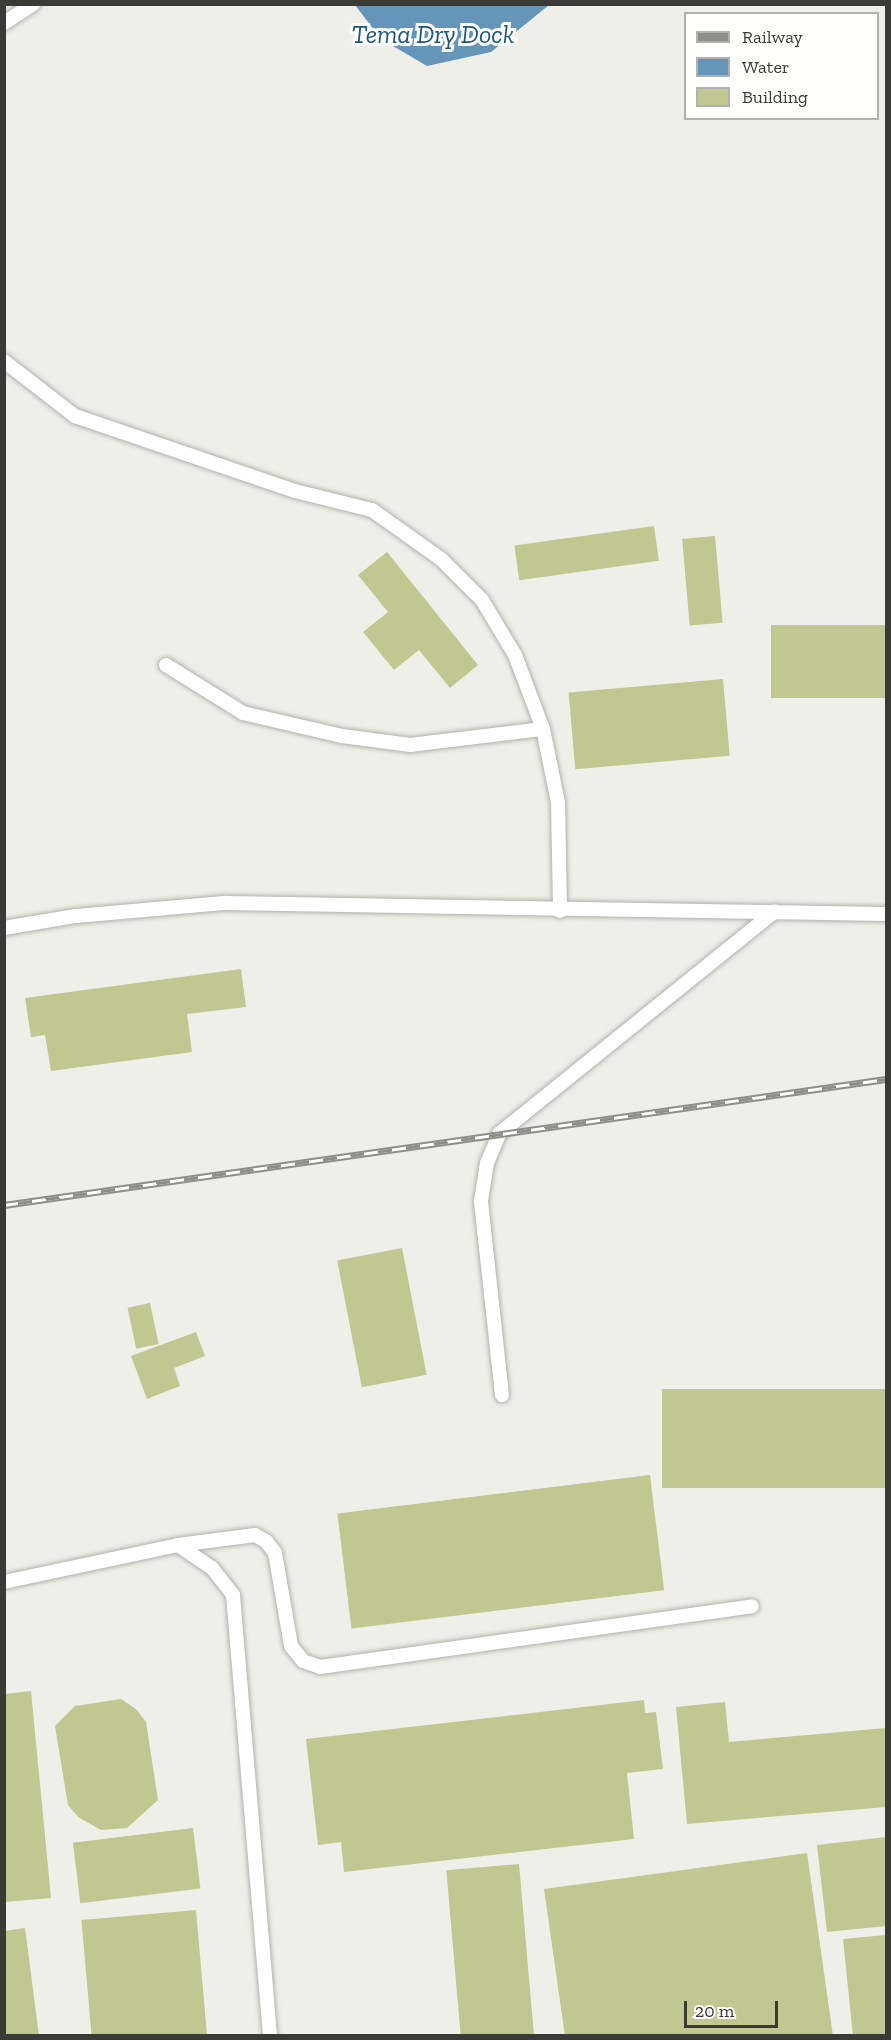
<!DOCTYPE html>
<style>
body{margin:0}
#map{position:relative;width:891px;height:2040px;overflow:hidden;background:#eeefe8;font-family:"Zilla Slab",serif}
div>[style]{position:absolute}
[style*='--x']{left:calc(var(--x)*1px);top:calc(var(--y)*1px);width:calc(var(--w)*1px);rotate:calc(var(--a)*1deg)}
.water>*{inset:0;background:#6596b9}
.building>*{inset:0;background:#c0c790;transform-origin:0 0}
.roads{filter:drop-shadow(0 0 2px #b1b2ab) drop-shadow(0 0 2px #b1b2ab)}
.lane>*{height:14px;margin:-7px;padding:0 7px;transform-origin:7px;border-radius:7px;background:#fff}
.rail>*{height:7px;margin-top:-3.5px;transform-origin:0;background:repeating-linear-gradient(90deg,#fffffe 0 14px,#8d8e89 0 28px);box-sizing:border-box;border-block:2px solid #8d8e89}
span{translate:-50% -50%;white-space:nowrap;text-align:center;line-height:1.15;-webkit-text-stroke:6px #fffffe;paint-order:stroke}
.water-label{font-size:26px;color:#1d577b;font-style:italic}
.frame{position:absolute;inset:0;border:6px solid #3a3a37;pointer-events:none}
.legend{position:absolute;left:684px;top:12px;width:195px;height:108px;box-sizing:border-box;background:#fffffe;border:2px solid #b0b0ae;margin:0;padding:8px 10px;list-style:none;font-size:18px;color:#3a3a37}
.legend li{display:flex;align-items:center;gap:12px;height:30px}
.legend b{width:30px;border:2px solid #b0b0ae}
.scale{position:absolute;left:684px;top:2001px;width:94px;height:27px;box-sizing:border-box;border:3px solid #3a3a37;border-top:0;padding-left:8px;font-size:18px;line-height:21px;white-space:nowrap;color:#3a3a37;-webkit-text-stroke:4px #fffffe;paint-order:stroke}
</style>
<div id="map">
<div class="water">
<i style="clip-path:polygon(355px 5px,549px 5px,491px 52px,427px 66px,381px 39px)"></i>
</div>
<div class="building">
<i style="left:654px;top:526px;width:35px;height:141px;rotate:82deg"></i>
<i style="left:715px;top:536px;width:87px;height:33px;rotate:85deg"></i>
<i style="clip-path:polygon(387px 552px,478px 665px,450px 688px,419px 650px,394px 670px,363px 632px,388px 612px,358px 575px)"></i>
<i style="left:886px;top:625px;width:73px;height:115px;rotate:90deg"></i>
<i style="left:723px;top:679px;width:77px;height:155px;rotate:85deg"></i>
<i style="clip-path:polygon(241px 969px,246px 1007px,187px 1014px,192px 1052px,51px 1071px,45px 1035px,31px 1037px,25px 998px)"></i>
<i style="left:402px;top:1248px;width:129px;height:66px;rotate:79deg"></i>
<i style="left:150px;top:1303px;width:42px;height:23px;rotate:78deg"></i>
<i style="clip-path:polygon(196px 1332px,205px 1356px,174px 1368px,180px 1386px,147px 1399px,131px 1356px)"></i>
<i style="left:886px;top:1389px;width:99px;height:224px;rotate:90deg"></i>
<i style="left:650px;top:1475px;width:116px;height:315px;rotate:83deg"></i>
<i style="clip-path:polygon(31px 1691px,51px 1898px,4px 1902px,4px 1694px)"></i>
<i style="clip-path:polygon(121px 1699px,136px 1709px,146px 1722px,158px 1800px,127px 1828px,101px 1830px,78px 1817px,68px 1805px,55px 1726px,75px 1706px)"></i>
<i style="clip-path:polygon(644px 1700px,645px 1713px,656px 1712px,663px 1769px,627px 1773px,634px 1839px,344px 1872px,341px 1842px,318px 1845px,306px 1739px)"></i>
<i style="clip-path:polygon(725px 1702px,729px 1742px,886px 1728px,886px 1807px,687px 1824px,676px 1707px)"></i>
<i style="left:193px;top:1828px;width:61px;height:121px;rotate:83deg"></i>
<i style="clip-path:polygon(886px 1837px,886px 1926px,827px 1932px,817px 1845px)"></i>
<i style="clip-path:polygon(807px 1853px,833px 2036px,565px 2036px,544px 1889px)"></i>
<i style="left:519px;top:1864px;width:173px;height:73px;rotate:85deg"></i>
<i style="left:196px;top:1910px;width:127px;height:115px;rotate:85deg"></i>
<i style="clip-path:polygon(25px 1928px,39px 2036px,4px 2036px,4px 1931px)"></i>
<i style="clip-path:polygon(886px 1935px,886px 2036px,853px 2036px,843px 1939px)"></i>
</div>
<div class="roads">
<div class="lane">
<i style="--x:4;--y:23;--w:35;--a:-33"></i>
<i style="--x:4;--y:361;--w:90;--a:37.8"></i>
<i style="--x:75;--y:416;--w:232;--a:18.8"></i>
<i style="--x:295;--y:491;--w:79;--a:13.9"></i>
<i style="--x:372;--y:510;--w:85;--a:35.4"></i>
<i style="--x:441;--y:559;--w:58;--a:45"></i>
<i style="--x:482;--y:600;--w:64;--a:59"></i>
<i style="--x:515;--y:655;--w:79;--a:69.3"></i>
<i style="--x:543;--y:729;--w:76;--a:78.5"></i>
<i style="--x:558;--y:803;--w:108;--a:88.9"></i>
<i style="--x:166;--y:665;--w:91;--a:31.9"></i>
<i style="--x:243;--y:713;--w:102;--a:13.1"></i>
<i style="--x:342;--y:736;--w:69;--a:7.5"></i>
<i style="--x:410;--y:745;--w:134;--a:-6.9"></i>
<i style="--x:4;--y:928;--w:73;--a:-9.5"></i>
<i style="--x:76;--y:916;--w:151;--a:-5"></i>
<i style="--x:226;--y:903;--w:660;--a:0.95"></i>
<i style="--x:502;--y:1395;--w:195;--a:-96.2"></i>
<i style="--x:481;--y:1201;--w:38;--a:-81"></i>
<i style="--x:487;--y:1163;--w:33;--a:-67"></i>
<i style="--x:500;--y:1133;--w:353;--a:-38.9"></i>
<i style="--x:178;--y:1545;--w:78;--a:-7.4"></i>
<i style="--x:255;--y:1535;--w:13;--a:29"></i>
<i style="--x:266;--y:1541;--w:15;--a:53"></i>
<i style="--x:275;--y:1553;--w:94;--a:80.2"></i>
<i style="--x:291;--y:1646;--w:19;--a:51"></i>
<i style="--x:303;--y:1661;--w:18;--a:19"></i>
<i style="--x:320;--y:1667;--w:436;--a:-8"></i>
<i style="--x:4;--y:1582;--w:178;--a:-12"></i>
<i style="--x:178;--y:1545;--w:41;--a:34.1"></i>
<i style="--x:212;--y:1568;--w:34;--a:52"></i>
<i style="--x:233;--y:1595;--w:443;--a:85.2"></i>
</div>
</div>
<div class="rail">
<i style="--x:4;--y:1205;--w:891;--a:-8.13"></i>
</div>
<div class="water-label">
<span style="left:433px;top:35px">Tema Dry Dock</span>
</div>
<div class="frame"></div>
<ul class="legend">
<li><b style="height:8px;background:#8d8e89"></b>Railway</li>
<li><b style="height:16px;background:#6596b9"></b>Water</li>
<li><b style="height:16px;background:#c0c790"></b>Building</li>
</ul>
<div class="scale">20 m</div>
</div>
